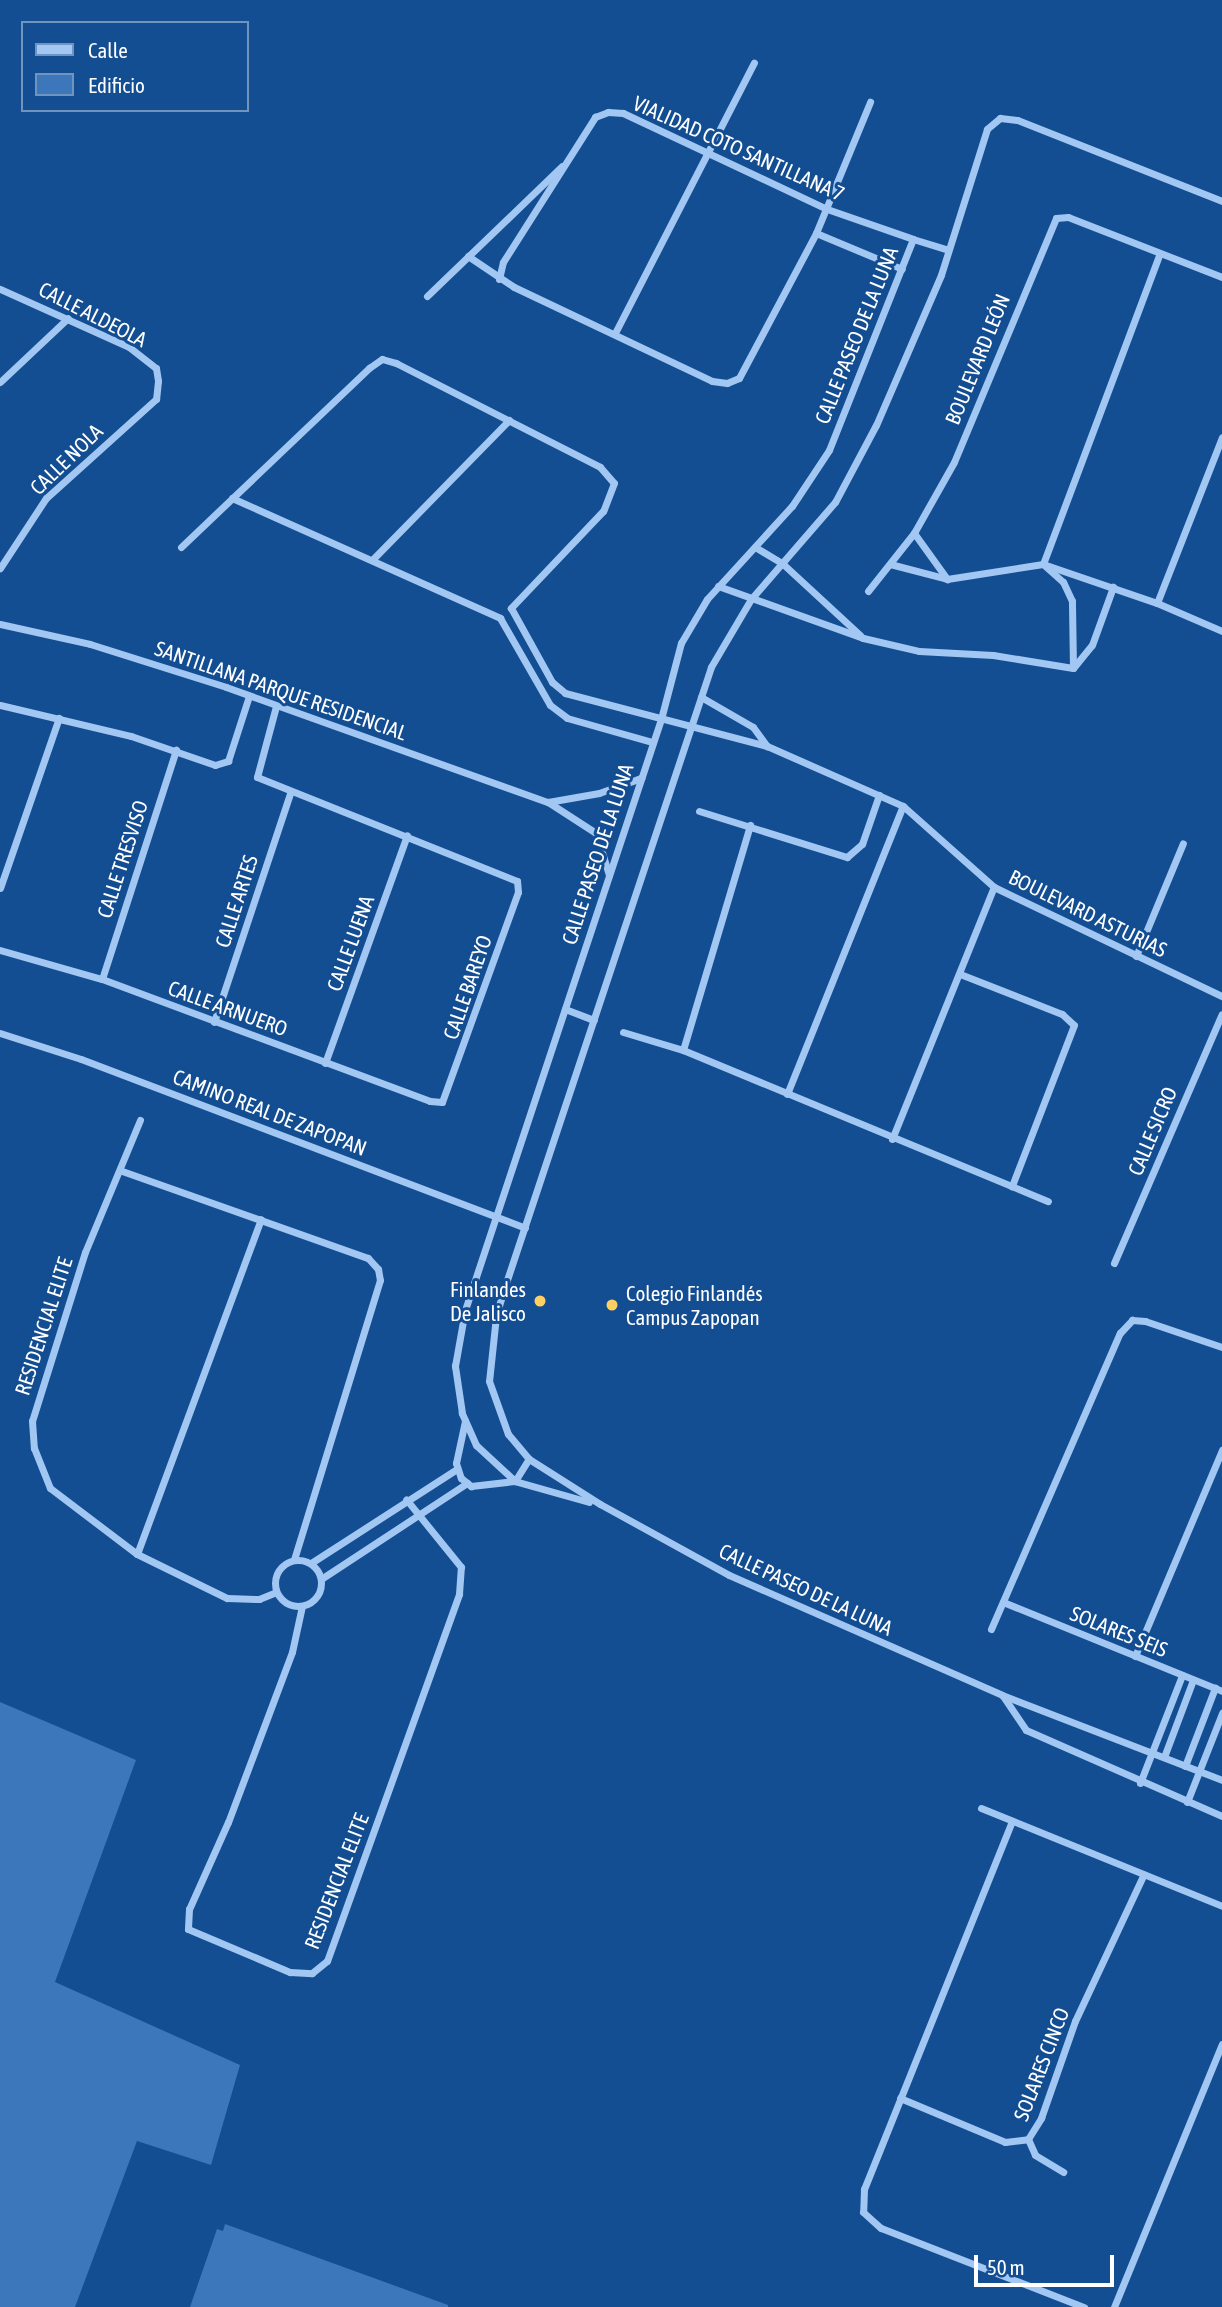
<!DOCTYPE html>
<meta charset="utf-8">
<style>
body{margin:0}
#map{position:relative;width:1222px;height:2307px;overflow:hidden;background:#134d92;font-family:"Asap Condensed",sans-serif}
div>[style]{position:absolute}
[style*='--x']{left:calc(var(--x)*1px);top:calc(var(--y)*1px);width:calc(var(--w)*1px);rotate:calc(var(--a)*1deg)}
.building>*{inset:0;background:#3c77bb}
.street>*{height:7px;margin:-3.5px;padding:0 3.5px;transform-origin:3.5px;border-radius:3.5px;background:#a1c7f2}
.street>.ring{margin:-3.5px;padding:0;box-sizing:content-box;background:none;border:7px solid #a1c7f2;border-radius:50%}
.dots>*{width:19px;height:19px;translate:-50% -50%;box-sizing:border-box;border:4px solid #134d92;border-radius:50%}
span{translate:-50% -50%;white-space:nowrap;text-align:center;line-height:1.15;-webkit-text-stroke:6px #134d92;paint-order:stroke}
.street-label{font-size:21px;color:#fff}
.poi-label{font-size:21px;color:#fff}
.right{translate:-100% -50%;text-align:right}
.left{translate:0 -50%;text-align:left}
.legend{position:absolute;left:21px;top:21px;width:228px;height:91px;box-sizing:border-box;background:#134d92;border:2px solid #7194be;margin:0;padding:9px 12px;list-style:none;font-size:21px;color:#fff}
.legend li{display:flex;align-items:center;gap:14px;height:35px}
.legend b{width:35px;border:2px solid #7194be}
.scale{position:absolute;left:974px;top:2255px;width:140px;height:32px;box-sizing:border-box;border:4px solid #fff;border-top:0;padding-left:9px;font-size:21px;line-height:24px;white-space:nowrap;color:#fff;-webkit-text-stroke:5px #134d92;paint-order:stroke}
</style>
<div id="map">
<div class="building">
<i style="clip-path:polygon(0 1702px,136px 1760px,55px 1982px,240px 2065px,211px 2165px,137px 2141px,75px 2307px,0 2307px)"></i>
<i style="clip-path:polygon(225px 2224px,448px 2305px,448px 2307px,190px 2307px,217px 2229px,223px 2231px)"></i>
</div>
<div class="street">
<i style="--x:1222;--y:201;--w:220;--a:-158.4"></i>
<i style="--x:1017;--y:120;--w:17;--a:-173"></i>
<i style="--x:1000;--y:118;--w:17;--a:140"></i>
<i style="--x:987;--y:129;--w:153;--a:107.5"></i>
<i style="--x:941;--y:275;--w:163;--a:113.4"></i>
<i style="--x:876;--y:425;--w:87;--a:118"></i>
<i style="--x:835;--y:502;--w:128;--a:130.9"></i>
<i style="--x:751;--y:599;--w:79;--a:120.5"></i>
<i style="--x:711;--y:667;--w:652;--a:108.41"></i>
<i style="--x:505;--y:1286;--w:31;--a:107"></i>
<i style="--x:496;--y:1316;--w:65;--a:96.1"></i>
<i style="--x:489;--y:1381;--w:56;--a:70.3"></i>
<i style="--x:508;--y:1434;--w:33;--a:50"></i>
<i style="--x:529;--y:1459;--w:84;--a:32.4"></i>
<i style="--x:600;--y:1504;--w:147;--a:28.8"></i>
<i style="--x:729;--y:1575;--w:298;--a:23.7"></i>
<i style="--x:1002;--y:1695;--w:236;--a:21.1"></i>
<i style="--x:816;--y:233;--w:93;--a:22.7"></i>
<i style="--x:468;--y:256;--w:55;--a:34"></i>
<i style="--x:514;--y:287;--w:219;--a:25.4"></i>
<i style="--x:712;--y:381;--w:15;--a:8"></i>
<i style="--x:727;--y:383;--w:13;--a:-23"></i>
<i style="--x:739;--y:378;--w:164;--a:-62"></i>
<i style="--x:816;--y:233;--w:142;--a:-67.6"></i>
<i style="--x:499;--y:279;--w:17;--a:-77"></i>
<i style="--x:503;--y:262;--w:172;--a:-57.6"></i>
<i style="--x:595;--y:117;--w:14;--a:-21"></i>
<i style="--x:608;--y:112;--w:15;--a:4"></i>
<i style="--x:623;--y:113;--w:225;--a:25.2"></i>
<i style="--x:827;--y:209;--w:91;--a:19.2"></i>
<i style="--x:0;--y:289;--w:141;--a:24.2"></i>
<i style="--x:129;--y:347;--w:34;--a:38"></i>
<i style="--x:156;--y:368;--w:13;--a:81"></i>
<i style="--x:158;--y:381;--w:18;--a:96"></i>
<i style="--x:156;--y:399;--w:148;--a:138"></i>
<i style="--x:46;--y:498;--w:84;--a:123.3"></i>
<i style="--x:427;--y:296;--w:187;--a:-43.9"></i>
<i style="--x:615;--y:333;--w:304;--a:-62.8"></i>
<i style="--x:0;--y:382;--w:93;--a:-43.3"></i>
<i style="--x:232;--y:498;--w:294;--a:24.1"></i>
<i style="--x:500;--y:618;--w:100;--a:60.1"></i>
<i style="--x:550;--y:705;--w:21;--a:37"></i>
<i style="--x:567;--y:718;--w:88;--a:15.8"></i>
<i style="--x:914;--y:533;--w:57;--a:54.3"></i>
<i style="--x:947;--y:579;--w:97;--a:-8.9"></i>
<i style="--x:1043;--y:564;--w:120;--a:18.9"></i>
<i style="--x:1157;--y:603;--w:71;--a:23.3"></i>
<i style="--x:181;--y:547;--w:260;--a:-43.6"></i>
<i style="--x:369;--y:368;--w:16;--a:-35"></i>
<i style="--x:382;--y:359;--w:15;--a:16"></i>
<i style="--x:396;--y:363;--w:229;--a:27"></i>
<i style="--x:600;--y:467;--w:21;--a:49"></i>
<i style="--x:614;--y:483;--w:30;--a:111"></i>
<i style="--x:603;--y:511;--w:134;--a:133.5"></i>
<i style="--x:511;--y:608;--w:85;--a:61"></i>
<i style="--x:552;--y:682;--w:17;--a:40"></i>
<i style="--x:565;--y:693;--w:209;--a:14.7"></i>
<i style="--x:767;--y:746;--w:149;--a:23.8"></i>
<i style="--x:903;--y:806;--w:122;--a:41.7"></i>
<i style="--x:994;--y:887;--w:253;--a:25.6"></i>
<i style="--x:755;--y:547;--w:33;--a:31"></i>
<i style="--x:783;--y:564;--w:105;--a:42.7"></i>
<i style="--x:372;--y:560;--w:196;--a:-45.6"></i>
<i style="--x:890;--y:564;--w:59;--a:14.7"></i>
<i style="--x:718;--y:586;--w:154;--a:19.7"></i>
<i style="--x:863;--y:638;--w:57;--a:13.1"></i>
<i style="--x:919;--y:651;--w:74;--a:3.1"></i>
<i style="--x:993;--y:655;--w:81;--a:9.2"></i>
<i style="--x:868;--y:591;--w:74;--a:-51.6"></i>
<i style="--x:914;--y:533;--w:81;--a:-60.6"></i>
<i style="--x:954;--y:462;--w:264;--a:-67.3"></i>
<i style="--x:1056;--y:218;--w:12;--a:-5"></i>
<i style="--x:1068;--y:217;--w:165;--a:21.3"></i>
<i style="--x:1157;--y:603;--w:178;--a:-68.6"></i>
<i style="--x:0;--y:624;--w:92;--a:12.5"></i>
<i style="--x:90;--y:644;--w:143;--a:17.5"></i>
<i style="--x:226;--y:687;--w:342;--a:19.7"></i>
<i style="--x:548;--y:802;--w:57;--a:32.9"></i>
<i style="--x:596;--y:833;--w:44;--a:72.8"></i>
<i style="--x:1074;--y:667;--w:28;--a:-51"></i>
<i style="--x:1092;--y:645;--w:62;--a:-70.1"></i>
<i style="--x:1073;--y:668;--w:67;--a:-90.9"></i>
<i style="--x:1072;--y:601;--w:21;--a:-115"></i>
<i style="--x:1063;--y:582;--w:27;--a:-138"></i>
<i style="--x:1043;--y:564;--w:332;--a:-69.4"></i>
<i style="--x:701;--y:697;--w:60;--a:30"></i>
<i style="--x:753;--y:727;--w:24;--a:54"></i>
<i style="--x:0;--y:705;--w:135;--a:13.3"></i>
<i style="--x:131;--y:736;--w:89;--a:19"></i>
<i style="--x:215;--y:765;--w:14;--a:-17"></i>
<i style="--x:228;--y:761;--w:68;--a:-72.1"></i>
<i style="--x:548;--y:802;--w:52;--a:-10"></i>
<i style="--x:599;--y:793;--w:45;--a:-19.7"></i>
<i style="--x:699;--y:811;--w:155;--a:17.3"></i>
<i style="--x:847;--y:857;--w:20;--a:-41"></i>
<i style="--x:862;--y:844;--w:52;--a:-70.9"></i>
<i style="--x:0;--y:888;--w:180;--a:-70.9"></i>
<i style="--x:0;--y:950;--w:106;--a:15.9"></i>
<i style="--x:102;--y:979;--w:350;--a:20.4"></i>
<i style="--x:430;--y:1101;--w:12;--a:5"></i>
<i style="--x:442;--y:1102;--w:223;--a:-70.1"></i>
<i style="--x:518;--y:892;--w:11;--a:-95"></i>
<i style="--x:517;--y:881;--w:280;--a:-158.2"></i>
<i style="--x:257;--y:777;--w:73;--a:-75"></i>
<i style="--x:1136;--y:956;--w:122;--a:-67.4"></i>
<i style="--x:960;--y:974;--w:110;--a:21.4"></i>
<i style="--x:1062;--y:1014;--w:16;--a:43"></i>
<i style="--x:1074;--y:1025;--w:173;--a:111.1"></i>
<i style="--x:102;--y:979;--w:241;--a:-72.1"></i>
<i style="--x:565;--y:1009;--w:31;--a:21"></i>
<i style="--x:214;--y:1022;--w:243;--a:-71.6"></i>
<i style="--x:623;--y:1032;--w:63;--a:16.7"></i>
<i style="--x:683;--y:1050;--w:395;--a:22.5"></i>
<i style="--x:0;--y:1033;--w:85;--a:17.8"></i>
<i style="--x:81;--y:1059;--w:475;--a:20.8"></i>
<i style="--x:683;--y:1050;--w:235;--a:-73.4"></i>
<i style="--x:325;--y:1063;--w:242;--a:-70.2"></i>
<i style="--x:787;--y:1094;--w:310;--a:-68.1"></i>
<i style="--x:140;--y:1120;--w:143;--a:112.6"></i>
<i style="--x:85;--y:1252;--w:177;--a:107.4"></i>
<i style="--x:32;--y:1421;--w:27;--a:86"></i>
<i style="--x:34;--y:1448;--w:43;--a:68.2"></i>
<i style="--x:50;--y:1488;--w:109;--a:37.2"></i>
<i style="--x:137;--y:1554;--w:100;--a:26.1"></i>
<i style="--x:227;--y:1598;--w:32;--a:2"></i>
<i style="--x:259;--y:1599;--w:18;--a:-22"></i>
<i style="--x:892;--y:1139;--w:272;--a:-68"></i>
<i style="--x:122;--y:1171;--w:261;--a:19.5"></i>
<i style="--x:368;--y:1258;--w:15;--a:48"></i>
<i style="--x:378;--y:1269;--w:11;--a:80"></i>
<i style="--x:380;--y:1280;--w:292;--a:107.1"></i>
<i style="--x:1114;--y:1263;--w:271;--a:-66.6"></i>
<i style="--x:465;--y:1421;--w:43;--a:102.1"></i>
<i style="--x:456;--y:1463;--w:16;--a:72"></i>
<i style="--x:461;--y:1478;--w:13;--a:39"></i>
<i style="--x:471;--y:1486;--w:44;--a:-6.5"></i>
<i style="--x:515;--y:1481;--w:26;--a:-58"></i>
<i style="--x:589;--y:1502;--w:77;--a:-164.2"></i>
<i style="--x:515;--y:1481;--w:53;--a:-137.3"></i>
<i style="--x:476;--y:1445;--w:35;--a:-114"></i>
<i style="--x:462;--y:1413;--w:48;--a:-98.5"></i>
<i style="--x:455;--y:1366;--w:57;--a:-79.9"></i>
<i style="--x:465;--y:1310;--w:623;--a:-71.65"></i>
<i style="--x:661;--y:719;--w:79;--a:-75.3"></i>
<i style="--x:681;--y:643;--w:51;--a:-59.4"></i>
<i style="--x:707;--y:599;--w:126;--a:-47.6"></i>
<i style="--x:792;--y:506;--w:67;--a:-56.5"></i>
<i style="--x:829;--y:450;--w:227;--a:-68.3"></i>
<i style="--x:913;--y:239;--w:37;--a:17"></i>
<i style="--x:137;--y:1554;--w:357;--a:-69.7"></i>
<i class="ring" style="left:275px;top:1560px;width:39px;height:39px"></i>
<i style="--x:311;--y:1563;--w:174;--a:-32.8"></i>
<i style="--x:321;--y:1579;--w:175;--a:-33.3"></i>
<i style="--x:1003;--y:1602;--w:236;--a:22.1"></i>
<i style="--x:302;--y:1606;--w:47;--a:102.3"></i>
<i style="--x:292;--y:1652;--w:182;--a:110.6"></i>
<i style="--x:228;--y:1822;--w:95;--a:114.1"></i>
<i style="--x:189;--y:1909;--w:20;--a:93"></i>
<i style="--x:188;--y:1929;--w:111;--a:22.9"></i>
<i style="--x:290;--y:1972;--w:22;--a:3"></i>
<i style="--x:312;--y:1973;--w:19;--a:-39"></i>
<i style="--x:327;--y:1961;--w:390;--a:-70.2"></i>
<i style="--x:459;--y:1594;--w:27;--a:-86"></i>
<i style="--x:461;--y:1567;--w:87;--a:-129"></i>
<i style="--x:991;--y:1629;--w:323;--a:-66.5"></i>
<i style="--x:1120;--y:1333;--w:18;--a:-47"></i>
<i style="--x:1132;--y:1320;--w:13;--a:4"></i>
<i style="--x:1145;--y:1321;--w:81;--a:18.7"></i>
<i style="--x:1135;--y:1656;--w:224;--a:-67.1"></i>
<i style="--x:1003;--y:1696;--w:41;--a:55.9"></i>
<i style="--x:1026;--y:1730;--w:214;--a:23.7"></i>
<i style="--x:1164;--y:1757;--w:82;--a:-69.4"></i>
<i style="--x:1185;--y:1766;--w:84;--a:-69"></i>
<i style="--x:1140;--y:1783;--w:116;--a:-68.7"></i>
<i style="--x:1187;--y:1802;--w:96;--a:-68.5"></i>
<i style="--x:981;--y:1808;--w:260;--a:22.1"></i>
<i style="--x:1012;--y:1821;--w:397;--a:111.9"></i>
<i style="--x:864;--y:2189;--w:23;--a:92"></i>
<i style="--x:863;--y:2212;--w:24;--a:42"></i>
<i style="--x:881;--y:2228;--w:218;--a:21.3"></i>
<i style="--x:900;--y:2098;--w:114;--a:22.7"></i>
<i style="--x:1005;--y:2142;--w:23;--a:-7"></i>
<i style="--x:1028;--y:2139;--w:25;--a:-58"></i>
<i style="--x:1041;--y:2118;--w:103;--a:-70.7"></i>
<i style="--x:1075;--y:2021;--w:162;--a:-64.9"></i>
<i style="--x:1028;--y:2139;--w:17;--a:66"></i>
<i style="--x:1035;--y:2155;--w:33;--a:31"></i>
<i style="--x:1114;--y:2307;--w:284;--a:-67.7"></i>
</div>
<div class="dots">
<i style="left:540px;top:1301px;background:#ffcf62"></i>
<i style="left:612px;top:1305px;background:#ffcf62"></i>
</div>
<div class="street-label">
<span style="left:739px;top:148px;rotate:24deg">VIALIDAD COTO SANTILLANA 7</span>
<span style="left:93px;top:314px;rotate:27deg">CALLE ALDEOLA</span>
<span style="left:856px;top:335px;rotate:-68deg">CALLE PASEO DE LA LUNA</span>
<span style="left:977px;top:359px;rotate:-68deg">BOULEVARD LEÓN</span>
<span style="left:66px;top:459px;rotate:-44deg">CALLE NOLA</span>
<span style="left:281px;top:690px;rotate:19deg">SANTILLANA PARQUE RESIDENCIAL</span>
<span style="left:597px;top:854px;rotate:-72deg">CALLE PASEO DE LA LUNA</span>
<span style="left:122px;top:859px;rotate:-72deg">CALLE TRESVISO</span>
<span style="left:236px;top:901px;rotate:-72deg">CALLE ARTES</span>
<span style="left:1088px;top:913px;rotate:26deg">BOULEVARD ASTURIAS</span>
<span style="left:350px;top:943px;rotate:-70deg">CALLE LUENA</span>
<span style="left:467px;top:987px;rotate:-71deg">CALLE BAREYO</span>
<span style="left:228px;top:1008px;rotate:20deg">CALLE ARNUERO</span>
<span style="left:270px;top:1112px;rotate:21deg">CAMINO REAL DE ZAPOPAN</span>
<span style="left:1152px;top:1131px;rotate:-67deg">CALLE SICRO</span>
<span style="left:43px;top:1326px;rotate:-72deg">RESIDENCIAL ELITE</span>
<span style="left:806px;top:1589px;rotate:25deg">CALLE PASEO DE LA LUNA</span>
<span style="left:1119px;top:1631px;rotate:22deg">SOLARES SEIS</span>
<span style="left:336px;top:1881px;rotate:-69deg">RESIDENCIAL ELITE</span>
<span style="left:1041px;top:2064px;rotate:-69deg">SOLARES CINCO</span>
</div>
<div class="poi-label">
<span class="right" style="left:526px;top:1301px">Finlandes<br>De Jalisco</span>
<span class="left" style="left:626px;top:1305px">Colegio Finlandés<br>Campus Zapopan</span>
</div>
<ul class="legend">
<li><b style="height:9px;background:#a1c7f2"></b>Calle</li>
<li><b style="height:19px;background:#3c77bb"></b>Edificio</li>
</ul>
<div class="scale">50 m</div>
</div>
